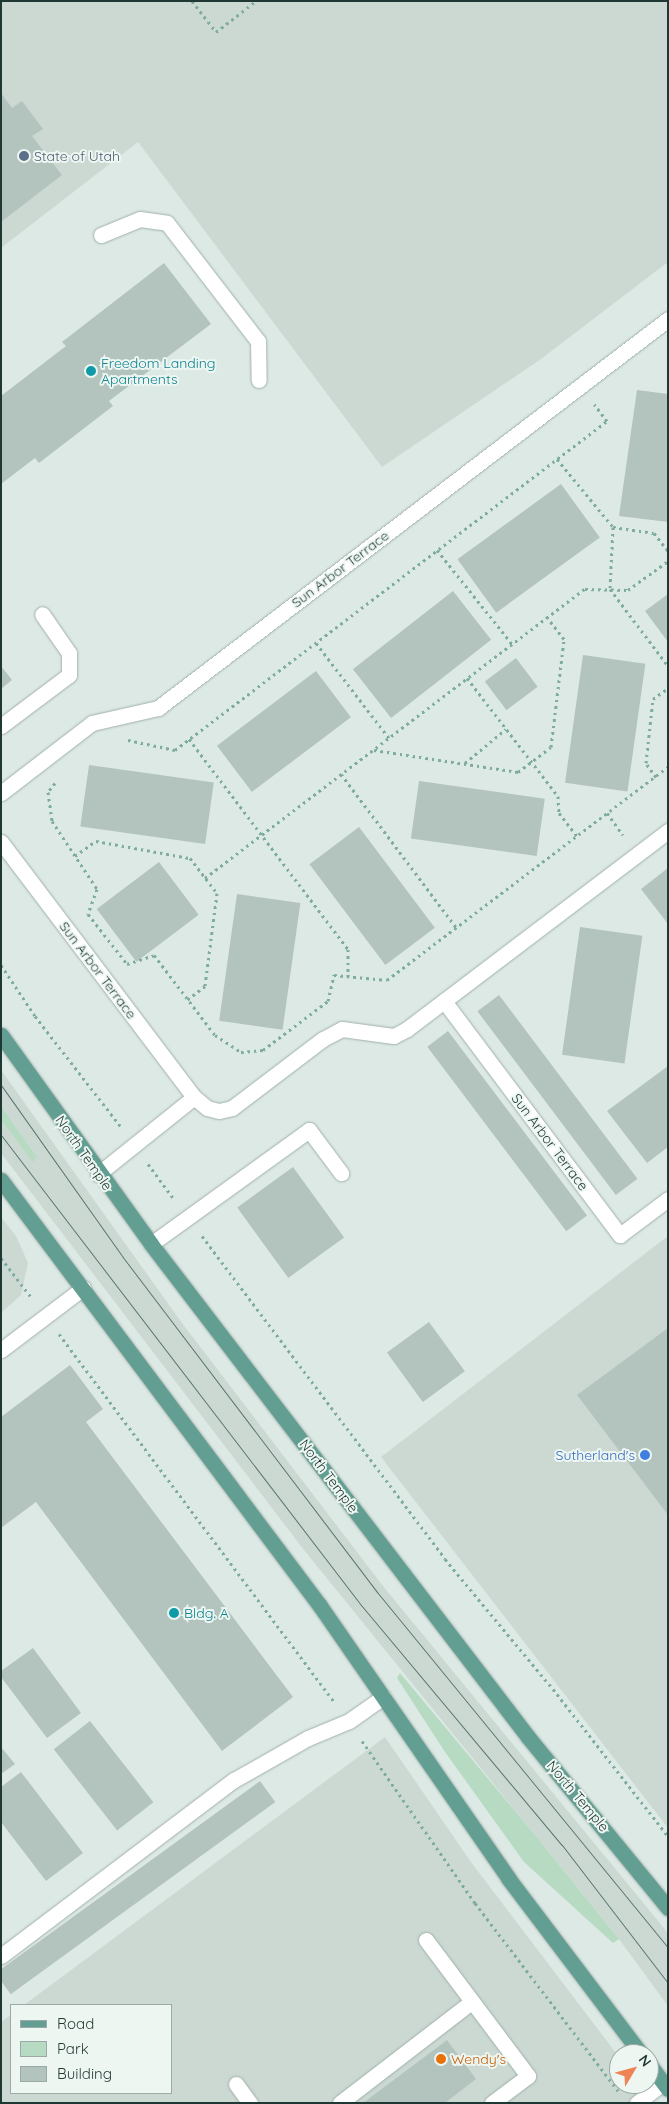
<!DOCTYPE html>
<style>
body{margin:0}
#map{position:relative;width:669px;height:2104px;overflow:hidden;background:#dde9e4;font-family:Quicksand,sans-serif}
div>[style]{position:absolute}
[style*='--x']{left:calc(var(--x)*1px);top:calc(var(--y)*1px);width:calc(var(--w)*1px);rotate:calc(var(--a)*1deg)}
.built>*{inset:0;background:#ccd9d3}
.green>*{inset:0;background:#b6dbc2}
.building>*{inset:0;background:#b3c4be;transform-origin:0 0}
.path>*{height:3px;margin-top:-1.5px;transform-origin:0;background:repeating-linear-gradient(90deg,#7eaca0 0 2.5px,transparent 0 6.5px)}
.roads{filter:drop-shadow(0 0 1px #a0b0ab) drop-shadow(0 0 1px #a0b0ab)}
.minor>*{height:15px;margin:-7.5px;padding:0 7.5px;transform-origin:7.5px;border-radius:7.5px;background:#fff}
.major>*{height:15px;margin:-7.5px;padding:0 7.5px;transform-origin:7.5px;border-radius:7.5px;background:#629e92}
.tram>*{height:1px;margin:-0.5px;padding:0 0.5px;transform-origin:0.5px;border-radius:0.5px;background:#59746e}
.dots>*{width:14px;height:14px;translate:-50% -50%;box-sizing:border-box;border:2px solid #eef6f2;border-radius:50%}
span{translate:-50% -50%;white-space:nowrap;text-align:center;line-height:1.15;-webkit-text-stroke:4px #eef6f2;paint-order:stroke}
.service-label{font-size:14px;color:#4e5e75}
.left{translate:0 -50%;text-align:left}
.culture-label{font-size:14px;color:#0d838f}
.street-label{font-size:14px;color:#1f3833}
.shop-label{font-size:14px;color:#366cbe}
.right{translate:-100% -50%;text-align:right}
.food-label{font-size:14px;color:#c56008}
.frame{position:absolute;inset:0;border:2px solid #1f3833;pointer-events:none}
.legend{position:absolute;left:10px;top:2004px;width:162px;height:90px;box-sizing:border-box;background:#eef6f2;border:1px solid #9baaa6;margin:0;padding:6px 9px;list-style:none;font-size:15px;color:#1f3833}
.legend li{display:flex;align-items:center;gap:10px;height:25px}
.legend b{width:25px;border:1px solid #9baaa6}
.north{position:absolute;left:609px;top:2044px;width:50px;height:50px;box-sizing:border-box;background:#eef6f2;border:1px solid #9baaa6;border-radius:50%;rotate:53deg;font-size:14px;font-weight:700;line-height:20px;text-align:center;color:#1f3833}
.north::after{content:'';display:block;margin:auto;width:18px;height:22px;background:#f08355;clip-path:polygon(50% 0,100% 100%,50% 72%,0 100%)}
</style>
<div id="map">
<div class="built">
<i style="clip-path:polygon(1px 1px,668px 1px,668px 262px,541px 359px,382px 467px,138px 142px,1px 248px)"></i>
<i style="clip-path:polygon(1px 1070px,182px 1323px,383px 1586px,668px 1933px,668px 2006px,616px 1935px,304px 1550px,1px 1153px,1px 1120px,33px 1161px,37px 1157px,1px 1106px)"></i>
<i style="clip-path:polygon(1px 1217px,16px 1236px,28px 1263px,21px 1295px,1px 1313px)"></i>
<i style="clip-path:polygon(668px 1236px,668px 1828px,381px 1457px)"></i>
<i style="clip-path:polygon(385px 1737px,471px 1862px,619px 2057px,619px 2084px,639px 2084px,654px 2103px,1px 2103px,1px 2022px,11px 2015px,11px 2093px,171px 2093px,171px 2005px,24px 2005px)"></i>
</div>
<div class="green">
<i style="clip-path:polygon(1px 1106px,37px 1157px,33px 1162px,1px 1120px)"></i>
<i style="clip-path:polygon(400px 1673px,535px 1835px,619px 1939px,613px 1943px,524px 1862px,445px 1752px,397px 1678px)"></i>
</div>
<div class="building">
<i style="clip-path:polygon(1px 93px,12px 108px,22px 101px,43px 129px,32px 136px,62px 175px,1px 222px)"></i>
<i style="clip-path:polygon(164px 263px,211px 324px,109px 401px,113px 406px,39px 463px,35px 458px,1px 484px,1px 396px,66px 346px,62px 342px)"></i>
<i style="clip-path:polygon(637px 390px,668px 394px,668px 522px,619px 516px)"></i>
<i style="left:561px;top:484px;width:66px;height:128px;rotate:54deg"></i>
<i style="left:453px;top:591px;width:62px;height:127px;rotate:52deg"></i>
<i style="clip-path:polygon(668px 594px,668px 642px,645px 611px)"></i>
<i style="left:583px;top:655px;width:63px;height:129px;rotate:8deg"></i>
<i style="left:516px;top:658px;width:36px;height:39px;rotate:53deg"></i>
<i style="clip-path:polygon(1px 666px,12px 680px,1px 689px)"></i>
<i style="left:316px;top:671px;width:58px;height:124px;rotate:53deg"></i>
<i style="left:89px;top:765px;width:126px;height:62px;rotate:8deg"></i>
<i style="left:419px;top:781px;width:127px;height:58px;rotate:8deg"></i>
<i style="left:359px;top:827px;width:126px;height:62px;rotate:53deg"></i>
<i style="left:159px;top:862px;width:66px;height:78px;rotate:53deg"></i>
<i style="clip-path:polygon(668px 868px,668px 924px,641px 889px)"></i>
<i style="left:237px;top:894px;width:64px;height:128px;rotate:8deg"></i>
<i style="left:580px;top:927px;width:63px;height:129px;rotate:8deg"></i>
<i style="left:499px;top:995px;width:230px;height:27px;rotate:53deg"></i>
<i style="left:448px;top:1031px;width:231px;height:26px;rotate:53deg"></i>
<i style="clip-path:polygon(668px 1066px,668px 1147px,647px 1163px,607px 1111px)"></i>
<i style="left:293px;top:1167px;width:87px;height:69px;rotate:54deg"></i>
<i style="left:429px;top:1322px;width:61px;height:52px;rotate:54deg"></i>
<i style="clip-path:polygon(668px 1328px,668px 1515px,577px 1395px)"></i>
<i style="clip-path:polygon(70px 1365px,103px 1409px,86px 1422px,293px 1697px,222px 1751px,36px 1502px,1px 1528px,1px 1417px)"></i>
<i style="clip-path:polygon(33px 1648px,81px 1713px,47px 1738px,1px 1677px,1px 1671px)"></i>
<i style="left:90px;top:1721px;width:103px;height:46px;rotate:52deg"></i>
<i style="clip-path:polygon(1px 1747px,15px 1764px,1px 1774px)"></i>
<i style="clip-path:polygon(21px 1772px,83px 1853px,46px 1881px,1px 1822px,1px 1787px)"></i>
<i style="left:260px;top:1781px;width:26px;height:327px;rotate:54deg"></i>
<i style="clip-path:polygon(447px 2040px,476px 2079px,445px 2103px,363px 2103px)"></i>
</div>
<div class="path">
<i style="--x:192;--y:1;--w:39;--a:52"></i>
<i style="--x:216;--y:32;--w:51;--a:-37.8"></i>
<i style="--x:557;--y:459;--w:88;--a:50.5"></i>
<i style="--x:613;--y:527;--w:62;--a:92.8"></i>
<i style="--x:610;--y:589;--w:96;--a:53"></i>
<i style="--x:613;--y:527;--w:41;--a:8.3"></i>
<i style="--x:654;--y:533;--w:23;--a:52"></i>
<i style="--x:437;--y:550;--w:120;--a:51.4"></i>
<i style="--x:316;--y:643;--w:120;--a:52.5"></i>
<i style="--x:467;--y:678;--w:149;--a:52.4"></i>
<i style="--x:558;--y:796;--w:17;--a:87"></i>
<i style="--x:559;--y:813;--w:29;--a:52"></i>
<i style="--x:189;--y:739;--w:263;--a:52.9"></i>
<i style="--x:348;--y:949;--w:28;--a:90"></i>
<i style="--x:128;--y:740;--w:48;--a:12"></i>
<i style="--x:175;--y:750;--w:543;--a:-37.29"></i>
<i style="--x:607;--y:421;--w:21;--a:-127"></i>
<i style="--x:374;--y:750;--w:146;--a:8.7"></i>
<i style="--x:518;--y:772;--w:41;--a:-37.1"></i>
<i style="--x:551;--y:747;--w:109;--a:-83.1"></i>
<i style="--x:564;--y:639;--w:28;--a:-128"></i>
<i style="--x:465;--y:763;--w:53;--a:-39.7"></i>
<i style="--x:341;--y:774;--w:191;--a:53.1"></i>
<i style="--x:656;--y:777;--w:17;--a:-126"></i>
<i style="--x:646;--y:763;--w:64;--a:-83.8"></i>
<i style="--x:653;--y:699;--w:19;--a:-36"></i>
<i style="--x:55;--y:783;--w:11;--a:128"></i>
<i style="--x:48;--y:792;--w:29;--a:82"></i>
<i style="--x:52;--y:821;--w:82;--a:56.5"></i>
<i style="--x:97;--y:889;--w:27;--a:110"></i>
<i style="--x:88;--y:914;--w:63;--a:52"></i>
<i style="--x:127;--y:964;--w:28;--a:-18"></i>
<i style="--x:154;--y:955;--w:101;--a:52.7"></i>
<i style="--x:215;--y:1035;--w:31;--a:33"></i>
<i style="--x:241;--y:1052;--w:22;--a:-5"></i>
<i style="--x:263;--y:1050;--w:81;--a:-37"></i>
<i style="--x:328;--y:1001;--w:27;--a:-77"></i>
<i style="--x:334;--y:975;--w:53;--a:5.4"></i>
<i style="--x:387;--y:980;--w:353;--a:-37.2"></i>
<i style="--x:607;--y:813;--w:27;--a:54"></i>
<i style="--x:75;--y:856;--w:26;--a:-36"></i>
<i style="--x:96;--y:841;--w:96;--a:10.3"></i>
<i style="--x:190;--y:858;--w:44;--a:52.4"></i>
<i style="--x:217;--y:893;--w:94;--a:97.4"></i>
<i style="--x:205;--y:986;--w:23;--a:142"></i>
<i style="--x:205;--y:878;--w:477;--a:-37.3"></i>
<i style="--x:585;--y:589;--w:43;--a:1.3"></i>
<i style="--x:628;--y:590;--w:49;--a:-35.9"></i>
<i style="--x:1;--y:965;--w:61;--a:56.3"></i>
<i style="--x:35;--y:1016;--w:140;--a:52.2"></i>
<i style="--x:148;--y:1164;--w:44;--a:53.4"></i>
<i style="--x:202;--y:1236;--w:404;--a:53"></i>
<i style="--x:445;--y:1559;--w:169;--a:50.3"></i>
<i style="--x:553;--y:1689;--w:187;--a:52"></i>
<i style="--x:1;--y:1258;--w:49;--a:52.4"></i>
<i style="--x:59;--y:1334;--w:459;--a:53.2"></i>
<i style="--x:362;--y:1741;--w:198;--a:55.1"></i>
<i style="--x:475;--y:1903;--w:236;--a:52.7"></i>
</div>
<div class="roads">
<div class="minor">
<i style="--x:101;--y:235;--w:42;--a:-22.3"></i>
<i style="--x:140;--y:219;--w:27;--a:8"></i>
<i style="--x:167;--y:223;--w:149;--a:52.4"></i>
<i style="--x:258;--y:341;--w:39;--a:89"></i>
<i style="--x:1;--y:726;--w:85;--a:-36.9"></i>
<i style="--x:69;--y:675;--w:22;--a:-90"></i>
<i style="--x:69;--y:653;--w:47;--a:-124.7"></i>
<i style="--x:1;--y:793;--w:115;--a:-37.6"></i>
<i style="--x:92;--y:723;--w:68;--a:-12.8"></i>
<i style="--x:158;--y:708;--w:641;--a:-37.33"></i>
<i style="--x:1;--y:842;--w:320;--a:52.9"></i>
<i style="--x:444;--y:1001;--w:293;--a:53.1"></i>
<i style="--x:620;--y:1235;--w:60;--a:-36.9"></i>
<i style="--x:98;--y:1174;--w:123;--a:-38.7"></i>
<i style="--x:194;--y:1097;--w:17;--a:40"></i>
<i style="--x:207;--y:1108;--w:12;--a:14"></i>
<i style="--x:219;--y:1111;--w:13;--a:-13"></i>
<i style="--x:232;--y:1108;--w:114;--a:-37.2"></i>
<i style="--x:323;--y:1039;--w:21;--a:-28"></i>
<i style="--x:342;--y:1029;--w:52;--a:7.7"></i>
<i style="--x:394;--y:1036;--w:15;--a:-28"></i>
<i style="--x:407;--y:1029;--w:328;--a:-37.2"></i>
<i style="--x:151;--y:1244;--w:195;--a:-35.8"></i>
<i style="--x:309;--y:1130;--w:54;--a:53.3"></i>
<i style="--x:1;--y:1350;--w:103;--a:-37.1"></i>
<i style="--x:426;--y:1940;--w:170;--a:53.1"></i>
<i style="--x:528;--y:2076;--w:45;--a:143.1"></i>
<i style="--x:1;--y:1956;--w:292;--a:-37.1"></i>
<i style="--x:234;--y:1780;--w:85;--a:-29.6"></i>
<i style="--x:308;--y:1738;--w:44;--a:-22.5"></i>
<i style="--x:349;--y:1721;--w:42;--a:-35.2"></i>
<i style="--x:236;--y:2084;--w:24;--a:54"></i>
<i style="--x:340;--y:2103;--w:165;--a:-37.6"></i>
<i style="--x:637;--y:2103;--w:33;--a:-38"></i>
</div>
<div class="major">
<i style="--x:1;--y:1035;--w:257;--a:54.3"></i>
<i style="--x:151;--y:1244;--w:621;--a:52.59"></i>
<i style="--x:528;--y:1737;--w:221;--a:50.7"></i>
<i style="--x:1;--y:1180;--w:532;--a:53.17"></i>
<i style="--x:320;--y:1606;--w:331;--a:55.3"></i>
<i style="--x:508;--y:1878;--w:221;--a:52.9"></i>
<i style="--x:649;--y:2064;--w:31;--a:53"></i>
</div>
</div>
<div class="tram">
<i style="--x:1;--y:1085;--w:214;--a:54.7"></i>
<i style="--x:125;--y:1260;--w:417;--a:52.8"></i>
<i style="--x:377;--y:1592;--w:460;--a:50.7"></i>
<i style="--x:1;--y:1135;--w:592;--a:52.55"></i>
<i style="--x:361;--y:1605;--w:313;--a:50.1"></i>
<i style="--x:562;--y:1845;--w:174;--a:52.5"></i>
</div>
<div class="dots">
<i style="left:24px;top:156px;background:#5c6f8a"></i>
<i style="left:91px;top:371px;background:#0f9aa8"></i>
<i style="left:645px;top:1455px;background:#3f7fe0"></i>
<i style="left:174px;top:1613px;background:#0f9aa8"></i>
<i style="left:441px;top:2059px;background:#e8710a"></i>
</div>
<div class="service-label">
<span class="left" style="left:34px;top:156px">State of Utah</span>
</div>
<div class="culture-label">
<span class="left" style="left:101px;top:371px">Freedom Landing<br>Apartments</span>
<span class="left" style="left:184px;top:1613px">Bldg. A</span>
</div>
<div class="street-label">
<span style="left:340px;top:569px;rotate:-37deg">Sun Arbor Terrace</span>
<span style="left:98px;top:970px;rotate:53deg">Sun Arbor Terrace</span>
<span style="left:550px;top:1142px;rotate:53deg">Sun Arbor Terrace</span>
<span style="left:84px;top:1153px;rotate:55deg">North Temple</span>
<span style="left:329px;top:1476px;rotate:53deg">North Temple</span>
<span style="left:578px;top:1796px;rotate:50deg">North Temple</span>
</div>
<div class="shop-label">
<span class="right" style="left:635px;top:1455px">Sutherland's</span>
</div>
<div class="food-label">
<span class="left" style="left:451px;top:2059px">Wendy's</span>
</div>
<div class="frame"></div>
<ul class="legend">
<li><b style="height:6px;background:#629e92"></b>Road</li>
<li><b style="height:14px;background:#b6dbc2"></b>Park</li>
<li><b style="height:14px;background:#b3c4be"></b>Building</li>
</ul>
<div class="north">N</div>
</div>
